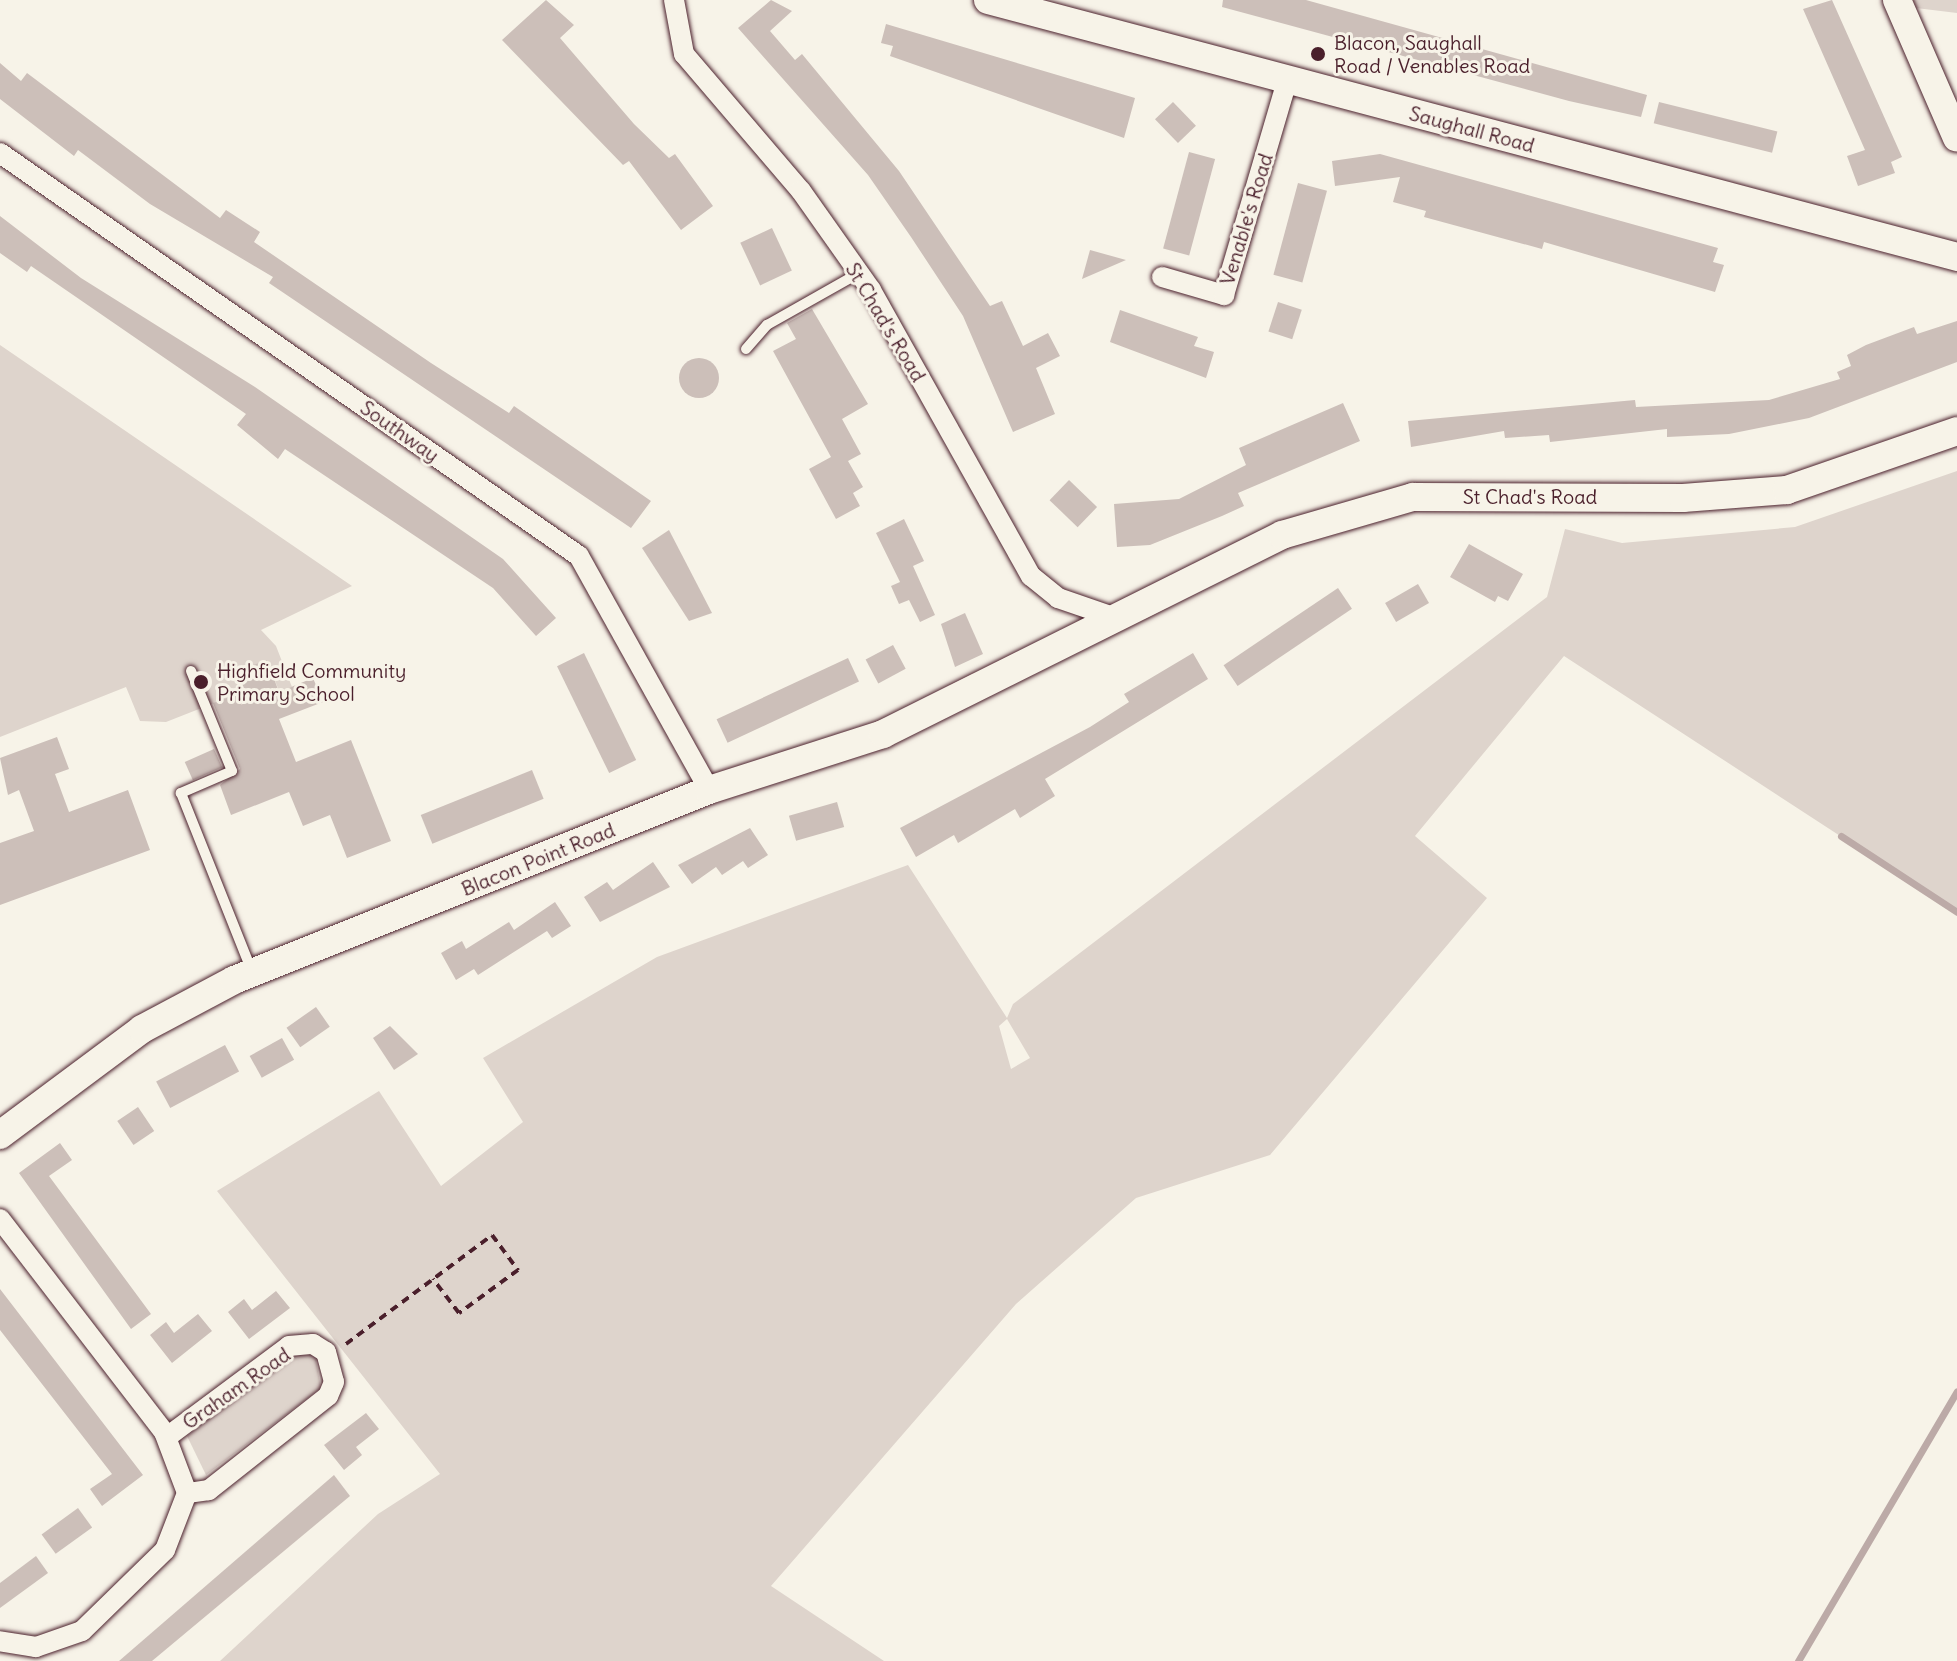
<!DOCTYPE html>
<style>
body{margin:0}
#map{position:relative;width:1957px;height:1661px;overflow:hidden;background:#f7f3e8;font-family:Delius,sans-serif}
div>[style]{position:absolute}
[style*='--x']{left:calc(var(--x)*1px);top:calc(var(--y)*1px);width:calc(var(--w)*1px);rotate:calc(var(--a)*1deg)}
.green>*{inset:0;background:#ded4cc}
.stream>*{height:7px;margin:-3.5px;padding:0 3.5px;transform-origin:3.5px;border-radius:3.5px;background:#bcaaa7}
.building>*{inset:0;background:#ccbfb9;transform-origin:0 0}
.round{border-radius:50%}
.path>*{height:4px;margin-top:-2px;transform-origin:0;background:repeating-linear-gradient(90deg,#4a1f2b 0 8px,transparent 0 14px)}
.roads{filter:drop-shadow(0 0 2px #4a1f2b) drop-shadow(0 0 2px #4a1f2b)}
.lane>*{height:10px;margin:-5px;padding:0 5px;transform-origin:5px;border-radius:5px;background:#f7f3e8}
.street>*{height:20px;margin:-10px;padding:0 10px;transform-origin:10px;border-radius:10px;background:#f7f3e8}
.secondary>*{height:28px;margin:-14px;padding:0 14px;transform-origin:14px;border-radius:14px;background:#f7f3e8}
.dots>*{width:22px;height:22px;translate:-50% -50%;box-sizing:border-box;border:4px solid #f7f3e8;border-radius:50%}
span{translate:-50% -50%;white-space:nowrap;text-align:center;line-height:1.15;-webkit-text-stroke:6px #f7f3e8;paint-order:stroke}
.poi-label{font-size:20px;color:#4a1f2b}
.left{translate:0 -50%;text-align:left}
.street-label{font-size:20px;color:#4a1f2b}
</style>
<div id="map">
<div class="green">
<i style="clip-path:polygon(1913px 0,1957px 0,1957px 13px,1916px 8px)"></i>
<i style="clip-path:polygon(0 345px,352px 586px,261px 630px,276px 646px,292px 687px,279px 691px,267px 660px,237px 672px,254px 714px,232px 696px,166px 722px,140px 721px,126px 687px,0 737px)"></i>
<i style="clip-path:polygon(evenodd,1957px 471px,1957px 912px,1564px 656px,1415px 836px,1487px 898px,1270px 1155px,1136px 1198px,1016px 1304px,771px 1586px,884px 1661px,220px 1661px,378px 1514px,440px 1474px,217px 1191px,379px 1091px,441px 1186px,523px 1122px,483px 1058px,657px 957px,908px 865px,1007px 1018px,1013px 1004px,1547px 597px,1565px 529px,1622px 543px,1795px 527px,1957px 471px,1007px 1019px,1030px 1058px,1011px 1069px,999px 1026px,1007px 1019px)"></i>
<i style="clip-path:polygon(295px 1355px,315px 1355px,321px 1388px,206px 1475px,187px 1436px)"></i>
</div>
<div class="stream">
<i style="--x:1841;--y:836;--w:139;--a:33.2"></i>
<i style="--x:1798;--y:1661;--w:313;--a:-59.5"></i>
</div>
<div class="building">
<i style="clip-path:polygon(546px 0,574px 25px,560px 38px,634px 124px,669px 158px,675px 154px,713px 206px,681px 230px,629px 161px,623px 165px,502px 40px)"></i>
<i style="clip-path:polygon(771px 0,792px 11px,770px 31px,795px 60px,802px 54px,899px 171px,990px 306px,1002px 301px,1023px 346px,1048px 333px,1060px 356px,1036px 368px,1055px 414px,1013px 432px,963px 316px,911px 237px,868px 175px,738px 28px)"></i>
<i style="clip-path:polygon(1223px 0,1306px 0,1647px 95px,1641px 117px,1569px 101px,1222px 7px)"></i>
<i style="clip-path:polygon(1832px 0,1902px 157px,1891px 162px,1895px 173px,1858px 186px,1847px 156px,1865px 150px,1803px 9px)"></i>
<i style="clip-path:polygon(886px 24px,1135px 98px,1124px 138px,890px 56px,893px 46px,881px 43px)"></i>
<i style="clip-path:polygon(0 63px,21px 81px,27px 73px,220px 218px,226px 210px,260px 232px,254px 242px,431px 363px,509px 413px,514px 406px,651px 501px,631px 528px,269px 283px,273px 277px,150px 204px,78px 150px,74px 156px,0 99px)"></i>
<i style="left:1173px;top:102px;width:33px;height:25px;rotate:46deg"></i>
<i style="left:1659px;top:102px;width:122px;height:22px;rotate:14deg"></i>
<i style="left:1189px;top:152px;width:27px;height:100px;rotate:15deg"></i>
<i style="clip-path:polygon(1380px 154px,1718px 248px,1713px 262px,1724px 265px,1715px 292px,1544px 242px,1542px 249px,1424px 217px,1426px 211px,1393px 202px,1400px 177px,1335px 186px,1332px 161px)"></i>
<i style="left:1298px;top:183px;width:30px;height:95px;rotate:15deg"></i>
<i style="clip-path:polygon(0 216px,81px 278px,255px 387px,503px 559px,556px 618px,536px 636px,493px 588px,285px 449px,278px 459px,237px 425px,246px 414px,31px 266px,27px 272px,0 253px)"></i>
<i style="left:772px;top:228px;width:47px;height:35px;rotate:65deg"></i>
<i style="clip-path:polygon(1090px 250px,1126px 260px,1082px 279px)"></i>
<i style="left:1278px;top:302px;width:25px;height:31px;rotate:18deg"></i>
<i style="clip-path:polygon(812px 309px,868px 404px,842px 419px,861px 454px,848px 461px,863px 487px,853px 493px,860px 506px,836px 519px,809px 469px,831px 457px,773px 351px,796px 339px,787px 323px)"></i>
<i style="clip-path:polygon(1120px 310px,1198px 337px,1194px 346px,1214px 352px,1206px 378px,1110px 342px)"></i>
<i style="clip-path:polygon(1957px 321px,1957px 362px,1809px 418px,1729px 434px,1667px 437px,1667px 429px,1550px 442px,1549px 435px,1505px 438px,1504px 431px,1411px 447px,1408px 421px,1635px 400px,1636px 407px,1769px 400px,1840px 379px,1837px 372px,1851px 366px,1847px 355px,1866px 345px,1914px 327px,1917px 334px)"></i>
<i class="round" style="left:679px;top:358px;width:40px;height:40px"></i>
<i style="clip-path:polygon(1343px 403px,1360px 441px,1238px 493px,1244px 506px,1222px 516px,1150px 545px,1117px 547px,1114px 504px,1179px 499px,1246px 465px,1239px 448px)"></i>
<i style="left:1069px;top:480px;width:39px;height:28px;rotate:44deg"></i>
<i style="clip-path:polygon(904px 519px,924px 561px,913px 566px,935px 615px,920px 622px,909px 600px,899px 604px,891px 586px,900px 582px,876px 533px)"></i>
<i style="clip-path:polygon(669px 530px,712px 613px,689px 621px,642px 548px)"></i>
<i style="clip-path:polygon(1469px 544px,1523px 574px,1508px 601px,1498px 596px,1495px 602px,1450px 577px)"></i>
<i style="left:1418px;top:584px;width:22px;height:38px;rotate:60deg"></i>
<i style="left:1338px;top:588px;width:25px;height:138px;rotate:56deg"></i>
<i style="clip-path:polygon(965px 613px,983px 654px,955px 667px,941px 624px)"></i>
<i style="left:893px;top:645px;width:27px;height:31px;rotate:62deg"></i>
<i style="left:584px;top:653px;width:119px;height:30px;rotate:64deg"></i>
<i style="clip-path:polygon(1193px 653px,1208px 679px,1045px 779px,1055px 796px,1020px 818px,1015px 809px,958px 843px,954px 835px,916px 857px,900px 828px,1090px 727px,1129px 702px,1124px 694px)"></i>
<i style="left:848px;top:658px;width:26px;height:145px;rotate:65deg"></i>
<i style="clip-path:polygon(267px 660px,279px 692px,313px 678px,323px 702px,279px 719px,296px 762px,351px 740px,391px 841px,347px 858px,330px 815px,303px 826px,289px 792px,231px 815px,220px 785px,240px 769px,213px 703px,245px 691px,237px 671px)"></i>
<i style="clip-path:polygon(57px 737px,69px 769px,55px 774px,69px 812px,128px 790px,150px 850px,0 905px,0 843px,34px 831px,19px 790px,8px 795px,0 758px)"></i>
<i style="left:214px;top:749px;width:20px;height:32px;rotate:66deg"></i>
<i style="left:532px;top:770px;width:31px;height:120px;rotate:68deg"></i>
<i style="left:837px;top:802px;width:26px;height:50px;rotate:74deg"></i>
<i style="clip-path:polygon(750px 828px,768px 855px,748px 868px,743px 861px,722px 875px,716px 867px,692px 884px,678px 865px)"></i>
<i style="clip-path:polygon(653px 862px,670px 887px,600px 922px,584px 897px,607px 882px,613px 890px)"></i>
<i style="clip-path:polygon(555px 902px,571px 926px,552px 938px,547px 931px,478px 975px,474px 969px,456px 980px,441px 953px,462px 941px,466px 949px,509px 922px,514px 930px)"></i>
<i style="left:316px;top:1007px;width:24px;height:36px;rotate:55deg"></i>
<i style="clip-path:polygon(390px 1026px,418px 1054px,394px 1070px,373px 1038px)"></i>
<i style="left:282px;top:1038px;width:25px;height:37px;rotate:61deg"></i>
<i style="left:225px;top:1045px;width:30px;height:78px;rotate:62deg"></i>
<i style="left:138px;top:1107px;width:29px;height:25px;rotate:56deg"></i>
<i style="clip-path:polygon(60px 1143px,72px 1160px,49px 1176px,151px 1314px,131px 1329px,19px 1173px)"></i>
<i style="clip-path:polygon(0 1289px,143px 1475px,102px 1506px,90px 1489px,112px 1474px,0 1330px)"></i>
<i style="clip-path:polygon(276px 1291px,290px 1308px,249px 1339px,228px 1312px,244px 1299px,252px 1310px)"></i>
<i style="clip-path:polygon(198px 1314px,212px 1331px,172px 1363px,150px 1335px,166px 1322px,174px 1333px)"></i>
<i style="clip-path:polygon(366px 1413px,379px 1429px,356px 1447px,362px 1455px,344px 1470px,324px 1445px)"></i>
<i style="clip-path:polygon(334px 1475px,350px 1496px,152px 1661px,119px 1661px)"></i>
<i style="left:78px;top:1508px;width:24px;height:45px;rotate:54deg"></i>
<i style="clip-path:polygon(36px 1556px,48px 1573px,0 1608px,0 1583px)"></i>
</div>
<div class="path">
<i style="--x:346;--y:1344;--w:182;--a:-36.7"></i>
<i style="--x:492;--y:1235;--w:44;--a:53.4"></i>
<i style="--x:518;--y:1270;--w:73;--a:143.9"></i>
<i style="--x:459;--y:1313;--w:43;--a:-127.4"></i>
</div>
<div class="roads">
<div class="lane">
<i style="--x:746;--y:349;--w:32;--a:-49"></i>
<i style="--x:767;--y:325;--w:106;--a:-29.5"></i>
<i style="--x:191;--y:671;--w:108;--a:67.7"></i>
<i style="--x:232;--y:771;--w:56;--a:156.7"></i>
<i style="--x:181;--y:793;--w:192;--a:68.3"></i>
</div>
<div class="street">
<i style="--x:674;--y:0;--w:55;--a:79.5"></i>
<i style="--x:684;--y:54;--w:180;--a:49.5"></i>
<i style="--x:801;--y:191;--w:121;--a:54.7"></i>
<i style="--x:871;--y:290;--w:328;--a:60.8"></i>
<i style="--x:1031;--y:576;--w:35;--a:39"></i>
<i style="--x:1058;--y:598;--w:65;--a:19"></i>
<i style="--x:0;--y:153;--w:705;--a:34.84"></i>
<i style="--x:579;--y:556;--w:268;--a:60.9"></i>
<i style="--x:1162;--y:277;--w:65;--a:16.2"></i>
<i style="--x:1224;--y:295;--w:223;--a:-73.6"></i>
<i style="--x:0;--y:1219;--w:269;--a:52.4"></i>
<i style="--x:164;--y:1432;--w:65;--a:69.3"></i>
<i style="--x:187;--y:1493;--w:61;--a:111.1"></i>
<i style="--x:165;--y:1550;--w:116;--a:135.7"></i>
<i style="--x:82;--y:1631;--w:49;--a:160.8"></i>
<i style="--x:36;--y:1647;--w:36;--a:-171"></i>
<i style="--x:167;--y:1437;--w:152;--a:-36.7"></i>
<i style="--x:289;--y:1346;--w:24;--a:-5"></i>
<i style="--x:313;--y:1344;--w:15;--a:32"></i>
<i style="--x:326;--y:1352;--w:31;--a:75"></i>
<i style="--x:334;--y:1382;--w:15;--a:113"></i>
<i style="--x:328;--y:1396;--w:152;--a:141.7"></i>
<i style="--x:209;--y:1490;--w:22;--a:172"></i>
</div>
<div class="secondary">
<i style="--x:988;--y:0;--w:1003;--a:14.85"></i>
<i style="--x:1897;--y:0;--w:150;--a:66.5"></i>
<i style="--x:0;--y:1135;--w:177;--a:-36.7"></i>
<i style="--x:142;--y:1029;--w:104;--a:-28"></i>
<i style="--x:234;--y:980;--w:512;--a:-21.8"></i>
<i style="--x:709;--y:790;--w:183;--a:-17.8"></i>
<i style="--x:883;--y:734;--w:446;--a:-26.5"></i>
<i style="--x:1282;--y:535;--w:136;--a:-16.2"></i>
<i style="--x:1413;--y:497;--w:270;--a:0.2"></i>
<i style="--x:1683;--y:498;--w:104;--a:-4.4"></i>
<i style="--x:1787;--y:490;--w:180;--a:-19.1"></i>
</div>
</div>
<div class="dots">
<i style="left:1318px;top:54px;background:#4a1f2b"></i>
<i style="left:201px;top:682px;background:#4a1f2b"></i>
</div>
<div class="poi-label">
<span class="left" style="left:1334px;top:54px">Blacon, Saughall<br>Road / Venables Road</span>
<span class="left" style="left:217px;top:682px">Highfield Community<br>Primary School</span>
</div>
<div class="street-label">
<span style="left:1472px;top:129px;rotate:15deg">Saughall Road</span>
<span style="left:1246px;top:219px;rotate:-73deg">Venable's Road</span>
<span style="left:886px;top:322px;rotate:59deg">St Chad's Road</span>
<span style="left:400px;top:431px;rotate:35deg">Southway</span>
<span style="left:1530px;top:496px">St Chad's Road</span>
<span style="left:538px;top:859px;rotate:-22deg">Blacon Point Road</span>
<span style="left:236px;top:1388px;rotate:-35deg">Graham Road</span>
</div>
</div>
